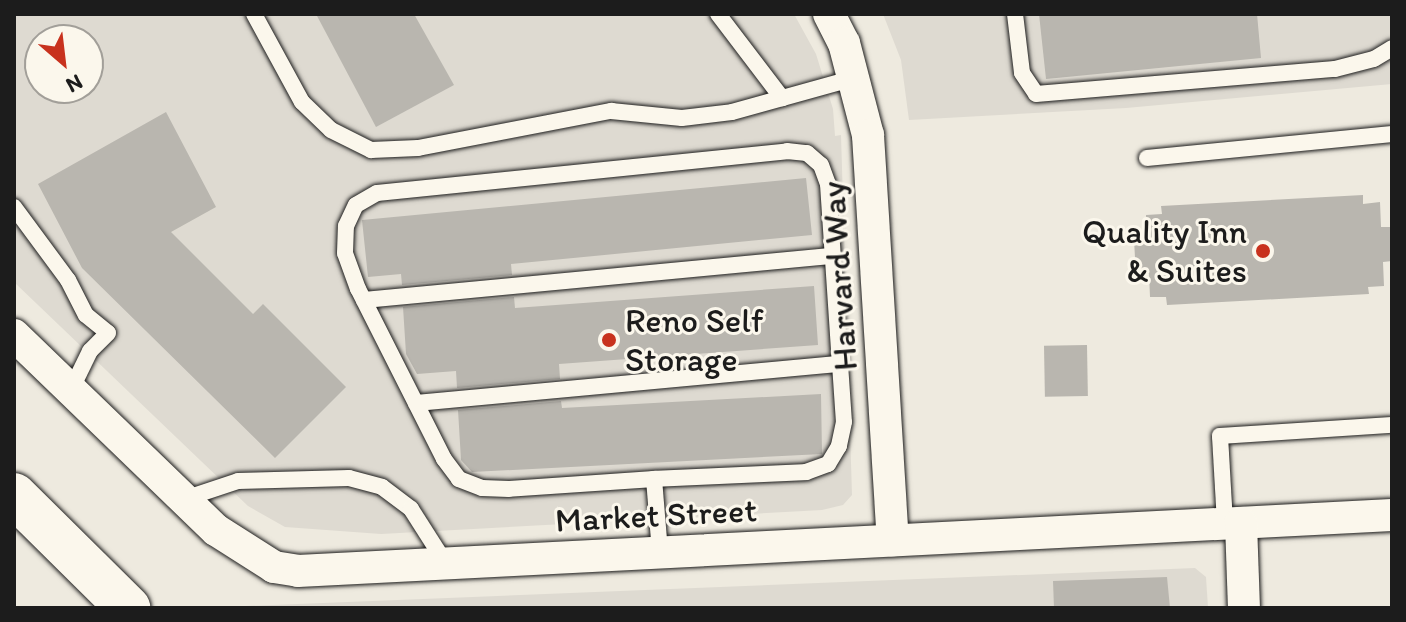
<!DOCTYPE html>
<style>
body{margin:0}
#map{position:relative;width:1406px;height:622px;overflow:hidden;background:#eeeadf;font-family:Itim,sans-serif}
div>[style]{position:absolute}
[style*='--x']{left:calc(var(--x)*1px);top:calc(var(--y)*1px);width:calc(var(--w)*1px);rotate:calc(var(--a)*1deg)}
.built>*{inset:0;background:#dedad1}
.building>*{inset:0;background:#b9b6af;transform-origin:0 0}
.roads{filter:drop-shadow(0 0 2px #1c1c1c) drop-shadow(0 0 2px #1c1c1c)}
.service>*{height:16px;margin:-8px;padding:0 8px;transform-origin:8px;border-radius:8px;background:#fbf7ec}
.minor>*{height:32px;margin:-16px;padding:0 16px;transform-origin:16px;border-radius:16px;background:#fbf7ec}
.motorway>*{height:44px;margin:-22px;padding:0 22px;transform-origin:22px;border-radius:22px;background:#fbf7ec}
.dots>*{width:22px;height:22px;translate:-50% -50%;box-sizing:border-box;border:4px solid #fbf7ec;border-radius:50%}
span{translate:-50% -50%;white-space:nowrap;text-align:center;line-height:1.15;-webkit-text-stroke:6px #fbf7ec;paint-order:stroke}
.poi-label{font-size:34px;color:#1c1c1c}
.right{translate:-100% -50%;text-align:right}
.left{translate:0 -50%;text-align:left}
.street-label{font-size:34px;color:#1c1c1c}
.frame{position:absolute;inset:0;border:16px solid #1c1c1c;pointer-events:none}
.north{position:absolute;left:24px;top:24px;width:80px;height:80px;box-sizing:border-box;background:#fbf7ec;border:2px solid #a29f99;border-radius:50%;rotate:152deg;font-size:22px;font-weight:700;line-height:32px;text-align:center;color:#1c1c1c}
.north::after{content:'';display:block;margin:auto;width:28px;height:36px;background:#c8321e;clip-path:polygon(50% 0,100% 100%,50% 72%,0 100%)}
</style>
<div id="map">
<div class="built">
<i style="clip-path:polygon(evenodd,14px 14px,794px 14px,816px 54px,833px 109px,835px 136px,841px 135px,852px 495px,843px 505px,822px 510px,381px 534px,285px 527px,248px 506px,14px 282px,14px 14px,40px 40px,88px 40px,88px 88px,40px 88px,40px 40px)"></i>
<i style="clip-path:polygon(883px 14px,1392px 14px,1392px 84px,1126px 108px,909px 120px,901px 60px)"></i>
<i style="clip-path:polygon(1195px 568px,1206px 577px,1208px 608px,245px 606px)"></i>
</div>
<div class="building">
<i style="clip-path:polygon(316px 14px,414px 14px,454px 85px,376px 127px)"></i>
<i style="clip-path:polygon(1039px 14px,1257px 14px,1261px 58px,1046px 79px)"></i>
<i style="clip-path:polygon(166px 112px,216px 207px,171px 232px,253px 314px,263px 304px,346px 387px,275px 458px,82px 268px,38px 184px)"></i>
<i style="clip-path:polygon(806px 178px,812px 235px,511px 264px,512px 275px,402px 285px,401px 274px,368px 277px,362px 220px)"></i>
<i style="clip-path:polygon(1363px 195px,1363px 204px,1380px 202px,1381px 227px,1392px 227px,1392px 261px,1383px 262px,1384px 286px,1368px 287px,1369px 294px,1167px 305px,1166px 297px,1150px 297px,1149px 274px,1136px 275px,1134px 240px,1147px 240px,1146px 215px,1162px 214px,1161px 206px)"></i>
<i style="clip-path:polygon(814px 286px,818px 345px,559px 364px,560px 379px,457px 388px,456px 371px,417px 374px,406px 354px,403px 307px,514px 297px,515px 308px)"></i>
<i style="left:1087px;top:345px;width:51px;height:43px;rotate:89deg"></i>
<i style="clip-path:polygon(821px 394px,822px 454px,472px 472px,461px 460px,458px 410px,561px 401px,562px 408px)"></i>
<i style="clip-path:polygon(1167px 577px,1170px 608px,1054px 608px,1053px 581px)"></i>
</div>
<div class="roads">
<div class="service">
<i style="--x:254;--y:14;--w:100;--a:61.4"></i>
<i style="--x:302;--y:102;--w:40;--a:44"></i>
<i style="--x:331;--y:130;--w:45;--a:26.6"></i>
<i style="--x:371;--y:150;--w:47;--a:-2.4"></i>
<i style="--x:418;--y:148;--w:197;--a:-10.9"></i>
<i style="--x:611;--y:111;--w:71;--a:5.6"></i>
<i style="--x:682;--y:118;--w:50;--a:-6.8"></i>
<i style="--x:732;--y:112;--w:128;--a:-15.5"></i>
<i style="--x:718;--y:14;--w:106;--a:52.7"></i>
<i style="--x:1015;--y:14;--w:59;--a:83.2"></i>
<i style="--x:1022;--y:73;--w:25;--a:56"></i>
<i style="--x:1036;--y:94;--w:300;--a:-4.8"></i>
<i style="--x:1335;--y:69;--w:40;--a:-14.4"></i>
<i style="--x:1374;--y:59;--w:21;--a:-31"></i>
<i style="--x:1147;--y:158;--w:246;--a:-5.6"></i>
<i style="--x:14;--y:207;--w:91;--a:53.5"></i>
<i style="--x:68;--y:280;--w:39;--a:63"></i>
<i style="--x:86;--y:315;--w:28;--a:39"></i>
<i style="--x:108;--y:333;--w:25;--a:135"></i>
<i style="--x:90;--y:351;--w:43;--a:116"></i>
<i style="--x:364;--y:300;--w:471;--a:-5.4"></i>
<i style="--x:416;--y:403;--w:426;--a:-5.3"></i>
<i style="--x:654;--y:479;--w:145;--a:176.1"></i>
<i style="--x:509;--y:489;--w:27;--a:-178"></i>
<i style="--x:482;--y:488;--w:25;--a:-159"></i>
<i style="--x:459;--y:479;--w:25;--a:-127"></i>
<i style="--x:444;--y:459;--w:191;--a:-116.8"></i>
<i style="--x:358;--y:289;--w:38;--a:-110"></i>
<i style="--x:345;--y:253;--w:27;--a:-88"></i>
<i style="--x:346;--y:226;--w:23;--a:-65"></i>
<i style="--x:356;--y:205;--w:24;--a:-30"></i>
<i style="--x:377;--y:193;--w:412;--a:-5.8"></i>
<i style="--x:787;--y:151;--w:20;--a:6"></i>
<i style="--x:807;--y:153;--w:18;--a:41"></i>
<i style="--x:821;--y:165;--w:20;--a:70"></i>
<i style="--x:828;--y:184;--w:180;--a:86.2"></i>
<i style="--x:840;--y:364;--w:58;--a:86.1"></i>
<i style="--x:844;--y:422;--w:25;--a:102"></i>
<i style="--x:839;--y:446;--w:21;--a:121"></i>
<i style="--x:828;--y:464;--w:23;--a:160"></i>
<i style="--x:806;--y:472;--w:152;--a:177.4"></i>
<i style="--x:654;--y:479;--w:73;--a:85.3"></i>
<i style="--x:184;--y:499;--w:57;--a:-18.4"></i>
<i style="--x:238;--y:481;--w:111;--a:-1.5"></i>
<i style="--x:349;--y:478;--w:34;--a:15"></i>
<i style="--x:382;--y:487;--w:36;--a:37"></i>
<i style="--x:411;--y:509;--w:65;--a:57.5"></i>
<i style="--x:1225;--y:523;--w:87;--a:-93.3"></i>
<i style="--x:1220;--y:436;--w:172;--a:-3.7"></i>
</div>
<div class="minor">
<i style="--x:829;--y:14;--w:33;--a:63"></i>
<i style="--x:844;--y:43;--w:95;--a:75.4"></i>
<i style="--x:868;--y:135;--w:406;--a:86.5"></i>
<i style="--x:14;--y:335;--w:281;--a:44"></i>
<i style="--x:216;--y:530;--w:69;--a:32.5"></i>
<i style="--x:274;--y:567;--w:24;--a:9"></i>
<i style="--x:298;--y:571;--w:1095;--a:-2.93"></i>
<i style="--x:1241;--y:523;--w:85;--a:88"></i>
</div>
<div class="motorway">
<i style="--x:14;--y:495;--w:161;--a:44.7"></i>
</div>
</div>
<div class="dots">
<i style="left:1263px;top:251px;background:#c8321e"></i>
<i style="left:609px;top:340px;background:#c8321e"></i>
</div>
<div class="poi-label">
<span class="right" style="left:1247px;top:251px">Quality Inn<br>&amp; Suites</span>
<span class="left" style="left:625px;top:340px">Reno Self<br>Storage</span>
</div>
<div class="street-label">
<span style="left:839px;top:276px;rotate:-94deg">Harvard Way</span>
<span style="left:656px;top:515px;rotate:-3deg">Market Street</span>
</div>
<div class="frame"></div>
<div class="north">N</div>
</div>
